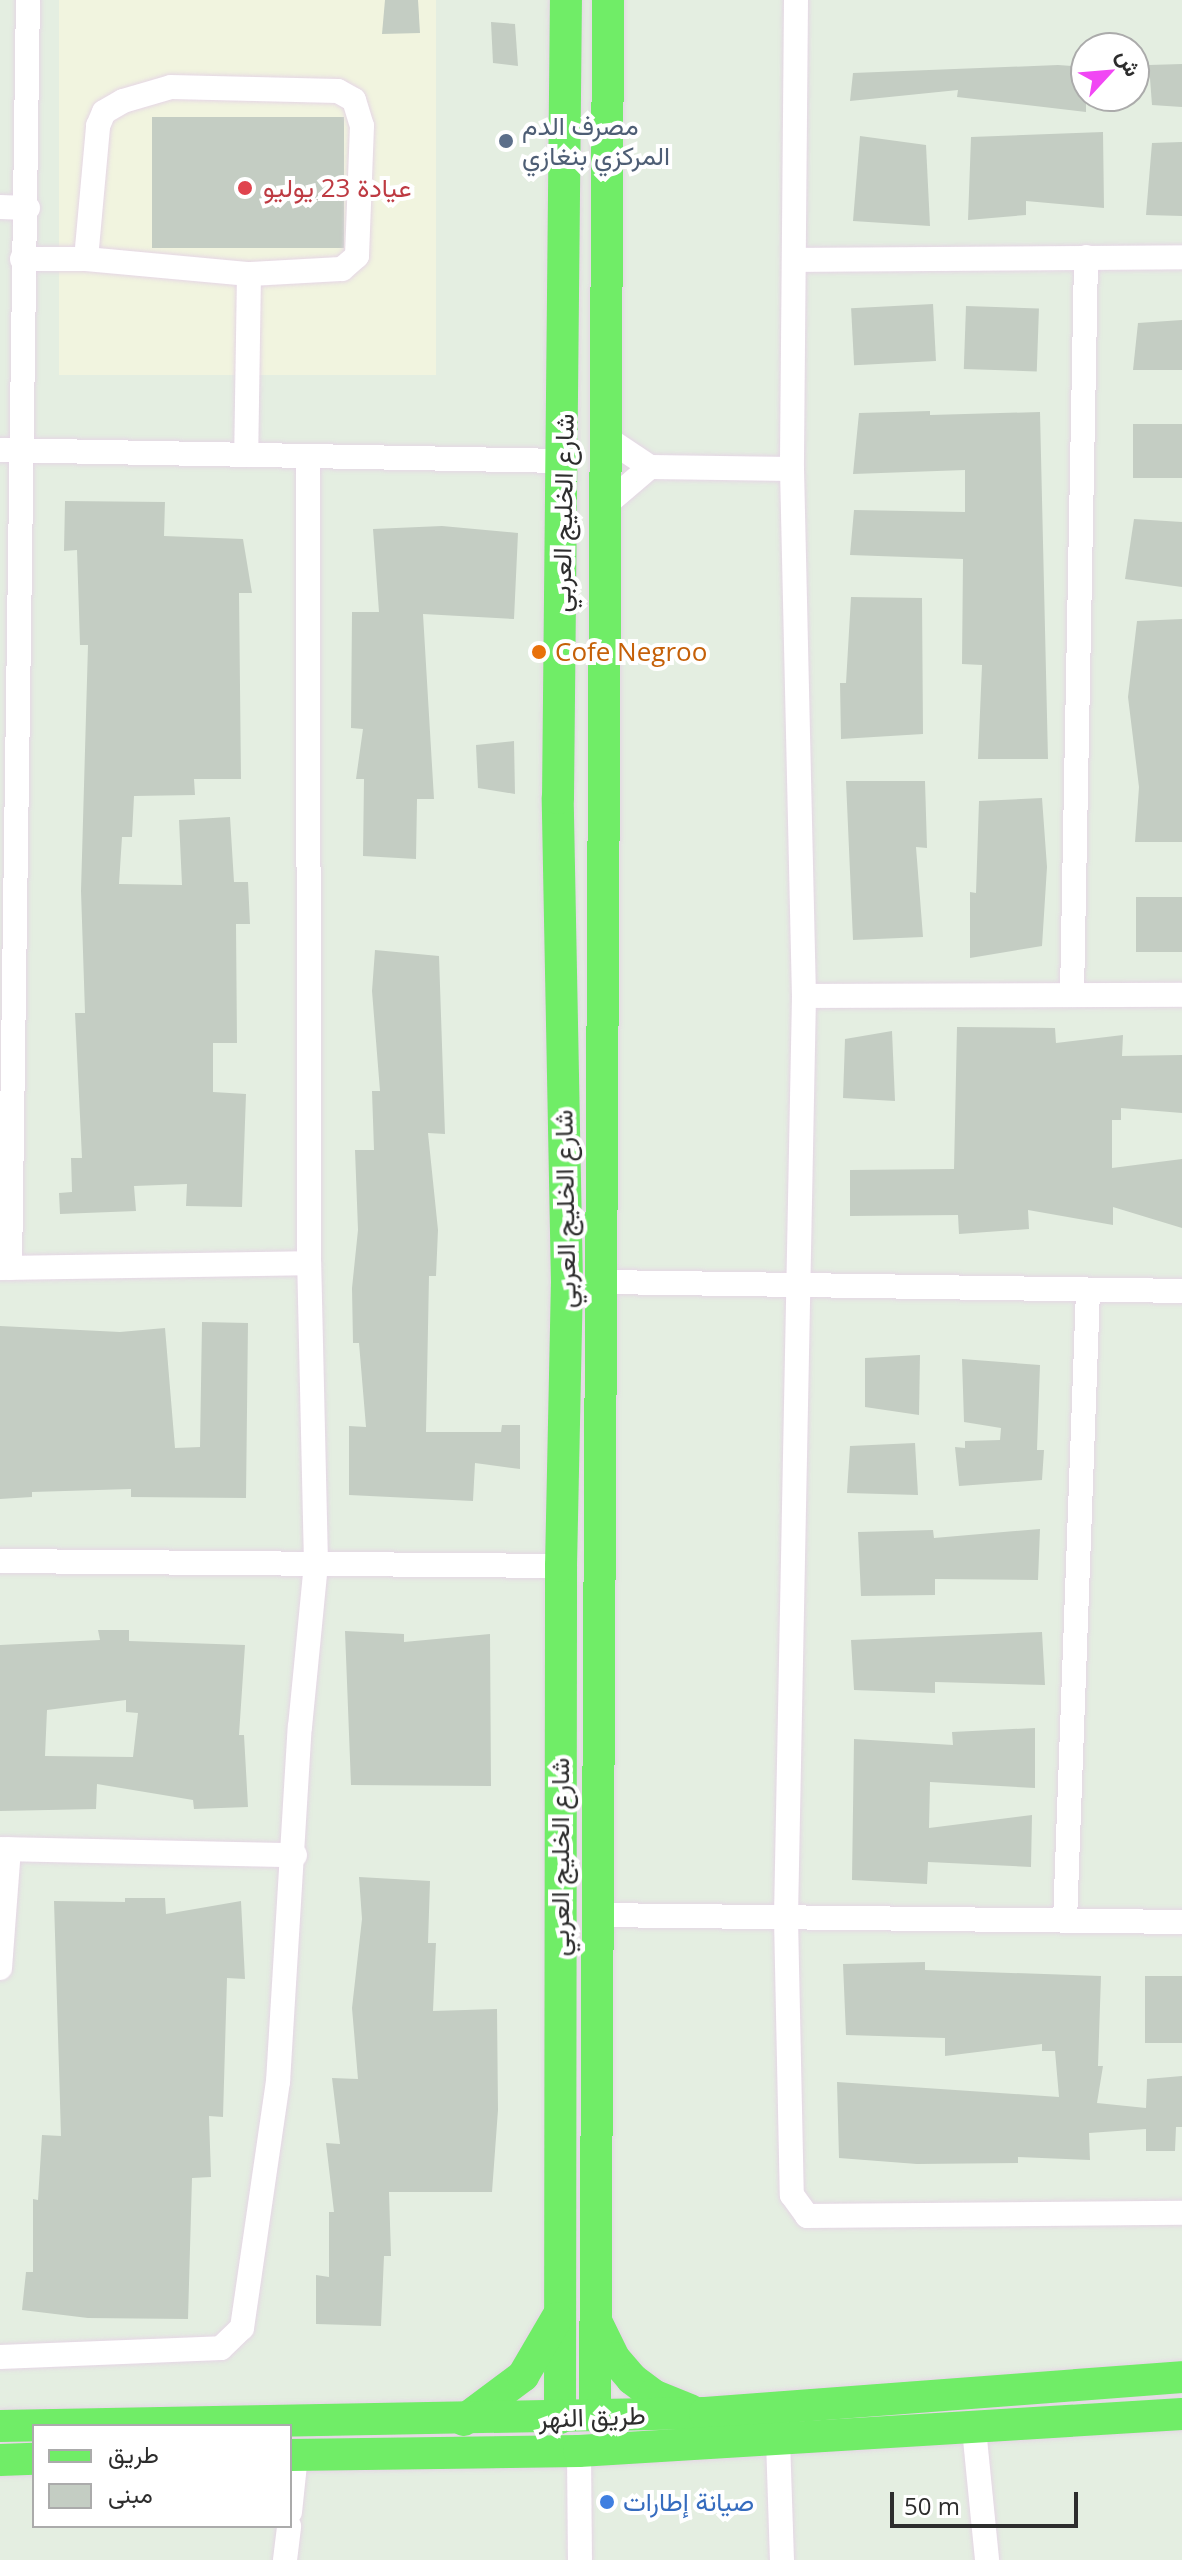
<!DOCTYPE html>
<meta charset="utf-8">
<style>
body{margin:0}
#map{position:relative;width:1182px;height:2560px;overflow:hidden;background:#e4eee1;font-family:"Open Sans",Vazirmatn,sans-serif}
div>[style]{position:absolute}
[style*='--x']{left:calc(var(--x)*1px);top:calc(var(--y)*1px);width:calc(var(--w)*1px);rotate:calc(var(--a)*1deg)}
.medical>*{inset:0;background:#f1f4df;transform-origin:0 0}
.building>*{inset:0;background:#c4cdc3;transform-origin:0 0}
.roads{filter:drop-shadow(0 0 2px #e5d6e5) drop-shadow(0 0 2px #e5d6e5)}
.minor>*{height:24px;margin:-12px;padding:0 12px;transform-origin:12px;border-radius:12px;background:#fff}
.major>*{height:32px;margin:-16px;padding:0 16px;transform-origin:16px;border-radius:16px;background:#70ed67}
.dots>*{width:22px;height:22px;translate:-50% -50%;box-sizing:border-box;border:4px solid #fff;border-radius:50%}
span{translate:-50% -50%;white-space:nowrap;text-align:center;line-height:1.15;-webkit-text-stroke:8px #fff;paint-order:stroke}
.service-label{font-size:26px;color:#4e5e75}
.left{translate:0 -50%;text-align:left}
.health-label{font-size:26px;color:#be3a42}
.street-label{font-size:26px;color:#2d2d2d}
.food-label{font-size:26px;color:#c56008}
.shop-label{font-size:26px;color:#366cbe}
.legend{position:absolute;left:32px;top:2424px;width:260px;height:104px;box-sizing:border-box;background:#fff;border:2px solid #ababab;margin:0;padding:10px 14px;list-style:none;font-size:24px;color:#2d2d2d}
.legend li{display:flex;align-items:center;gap:16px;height:40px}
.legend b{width:40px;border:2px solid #ababab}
.north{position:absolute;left:1070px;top:32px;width:80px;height:80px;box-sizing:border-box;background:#fff;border:2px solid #ababab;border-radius:50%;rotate:64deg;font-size:22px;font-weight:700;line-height:32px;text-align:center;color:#2d2d2d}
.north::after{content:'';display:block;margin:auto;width:28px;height:36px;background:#f147f4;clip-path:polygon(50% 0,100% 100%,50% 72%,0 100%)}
.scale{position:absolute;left:890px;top:2492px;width:188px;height:36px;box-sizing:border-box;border:4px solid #2d2d2d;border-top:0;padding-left:10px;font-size:24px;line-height:28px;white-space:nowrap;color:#2d2d2d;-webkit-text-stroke:6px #fff;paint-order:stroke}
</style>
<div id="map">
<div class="medical">
<i style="left:59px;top:0;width:377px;height:375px"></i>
</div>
<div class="building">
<i style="clip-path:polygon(385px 0,418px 0,420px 33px,382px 34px)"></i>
<i style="clip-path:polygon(491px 22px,515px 24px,518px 66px,493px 63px)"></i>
<i style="clip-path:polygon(1182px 64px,1182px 107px,1152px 105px,1149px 65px)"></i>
<i style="clip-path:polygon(1058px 65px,1086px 67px,1086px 112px,957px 97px,958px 90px,850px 101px,853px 73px)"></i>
<i style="left:152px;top:117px;width:192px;height:131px"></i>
<i style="clip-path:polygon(1103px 132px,1104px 208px,1026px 201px,1026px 215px,968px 220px,971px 137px)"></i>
<i style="clip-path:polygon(860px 136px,926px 145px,930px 226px,853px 221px)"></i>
<i style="clip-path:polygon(1182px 142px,1182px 216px,1146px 215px,1152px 143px)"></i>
<i style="left:933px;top:304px;width:57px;height:82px;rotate:87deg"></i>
<i style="left:966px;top:306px;width:73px;height:63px;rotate:2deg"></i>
<i style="clip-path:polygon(1182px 320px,1182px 370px,1133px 370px,1138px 323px)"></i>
<i style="clip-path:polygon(930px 411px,930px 415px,1040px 412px,1048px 759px,978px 759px,982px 665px,962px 664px,963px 559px,850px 555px,854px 510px,965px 512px,965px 470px,853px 474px,859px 413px)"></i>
<i style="left:1133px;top:424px;width:49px;height:54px"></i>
<i style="clip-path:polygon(65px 501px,165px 502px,164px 536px,243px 539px,252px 593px,239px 593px,241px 779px,194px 779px,195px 795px,134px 796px,132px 837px,122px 837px,119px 884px,182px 885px,179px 820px,230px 817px,234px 882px,248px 882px,250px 924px,236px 924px,237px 1043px,213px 1043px,213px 1092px,246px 1094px,242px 1207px,186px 1206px,187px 1184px,134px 1186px,136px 1211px,60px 1214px,59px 1193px,72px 1192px,71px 1158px,82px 1158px,75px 1013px,85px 1013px,81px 891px,88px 645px,80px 645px,77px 550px,64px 551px)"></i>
<i style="clip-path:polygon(1134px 519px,1182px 522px,1182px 587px,1125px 579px)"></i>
<i style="clip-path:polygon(442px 526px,518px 533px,514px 619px,423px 614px,434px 799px,417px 799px,416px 859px,363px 856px,364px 779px,356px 779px,363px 729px,351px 728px,352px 612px,379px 612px,373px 529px)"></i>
<i style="clip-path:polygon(851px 597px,922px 598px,923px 734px,841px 739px,840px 683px,846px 683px)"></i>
<i style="clip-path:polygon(1182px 619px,1182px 842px,1135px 842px,1139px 787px,1128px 697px,1137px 621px)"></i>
<i style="clip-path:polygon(514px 741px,515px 794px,478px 788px,476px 745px)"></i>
<i style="clip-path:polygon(846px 781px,925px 781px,927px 848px,916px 847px,923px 937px,853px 940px)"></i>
<i style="clip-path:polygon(1042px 798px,1047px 867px,1042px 946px,970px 958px,970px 892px,976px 893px,979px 801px)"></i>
<i style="left:1182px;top:897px;width:55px;height:46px;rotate:90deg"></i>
<i style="clip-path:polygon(375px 950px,439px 956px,445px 1134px,428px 1133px,438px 1230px,436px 1276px,429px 1276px,426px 1432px,501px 1432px,502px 1425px,520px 1425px,520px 1469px,475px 1463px,473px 1501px,349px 1495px,349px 1426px,366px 1427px,359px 1343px,353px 1343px,352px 1288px,358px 1230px,355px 1150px,374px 1150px,372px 1091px,380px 1091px,372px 991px)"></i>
<i style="clip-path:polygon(957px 1027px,1055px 1028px,1056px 1043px,1123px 1035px,1122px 1056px,1182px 1055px,1182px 1113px,1121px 1108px,1121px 1120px,1112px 1120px,1112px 1168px,1182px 1159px,1182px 1228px,1113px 1207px,1113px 1225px,1028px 1210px,1029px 1229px,959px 1234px,958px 1215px,850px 1216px,850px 1170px,954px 1169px)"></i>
<i style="clip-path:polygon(892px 1031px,895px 1101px,843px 1098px,845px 1039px)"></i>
<i style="clip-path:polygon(202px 1322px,248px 1323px,246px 1498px,131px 1497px,131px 1489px,32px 1492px,32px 1497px,0 1499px,0 1326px,120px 1332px,165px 1328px,175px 1448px,200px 1447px)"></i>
<i style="clip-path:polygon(920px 1355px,919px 1415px,865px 1407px,865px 1358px)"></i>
<i style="clip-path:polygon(962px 1359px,1040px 1365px,1037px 1450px,1044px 1450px,1042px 1480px,959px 1486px,955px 1447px,965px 1448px,965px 1441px,1000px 1440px,1001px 1428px,964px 1422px)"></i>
<i style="clip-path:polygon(915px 1443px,918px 1495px,847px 1493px,850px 1446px)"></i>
<i style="clip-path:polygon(1040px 1529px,1038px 1580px,935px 1579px,935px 1595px,861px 1596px,858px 1532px,933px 1530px,934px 1538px)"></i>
<i style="clip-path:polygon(evenodd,98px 1630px,129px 1630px,129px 1641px,245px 1645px,239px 1735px,244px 1735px,248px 1807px,194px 1809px,193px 1800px,97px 1784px,96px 1809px,0 1811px,0 1645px,100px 1640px,98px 1630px,126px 1700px,126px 1712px,138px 1713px,133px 1757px,45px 1756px,47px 1710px,126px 1700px)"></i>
<i style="clip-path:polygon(345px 1631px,404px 1634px,404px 1642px,490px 1634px,491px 1786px,351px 1785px)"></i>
<i style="clip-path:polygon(1042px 1632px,1045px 1685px,935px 1682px,935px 1693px,854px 1690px,851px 1640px)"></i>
<i style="clip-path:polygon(1035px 1728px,1035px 1788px,930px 1782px,929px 1828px,1032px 1815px,1031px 1867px,928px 1862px,927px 1884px,852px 1880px,854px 1739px,953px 1745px,952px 1732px)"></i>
<i style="clip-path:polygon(359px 1877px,430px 1881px,428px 1943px,436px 1943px,433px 2011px,497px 2009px,498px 2110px,492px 2192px,389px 2192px,391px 2256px,384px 2256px,381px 2326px,316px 2324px,316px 2275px,329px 2277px,329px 2212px,334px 2212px,326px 2143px,340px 2144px,332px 2078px,358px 2079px,352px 2008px,362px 1919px)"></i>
<i style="clip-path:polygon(125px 1898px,165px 1898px,166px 1914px,241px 1901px,245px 1979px,227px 1978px,223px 2117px,209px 2116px,211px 2177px,192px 2178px,188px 2319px,88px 2318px,22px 2310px,26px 2272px,33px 2272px,33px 2199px,38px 2200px,42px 2135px,61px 2136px,54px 1901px,125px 1902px)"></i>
<i style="clip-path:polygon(925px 1962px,925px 1970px,1101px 1976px,1098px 2066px,1103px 2066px,1097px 2103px,1146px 2108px,1147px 2079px,1182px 2076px,1182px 2127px,1176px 2127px,1175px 2151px,1146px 2151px,1146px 2129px,1089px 2133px,1090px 2160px,1018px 2157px,1018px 2163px,917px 2164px,839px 2158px,837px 2082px,1059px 2097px,1055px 2051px,1042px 2051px,1042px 2044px,945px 2056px,945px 2038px,846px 2035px,843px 1964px)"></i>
<i style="left:1145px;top:1976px;width:37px;height:67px"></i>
</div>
<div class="roads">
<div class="minor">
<i style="--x:796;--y:0;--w:469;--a:90.5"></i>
<i style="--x:792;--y:469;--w:527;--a:88.7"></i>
<i style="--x:804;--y:996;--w:922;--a:91.12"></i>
<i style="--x:786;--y:1918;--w:277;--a:88.8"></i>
<i style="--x:792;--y:2195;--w:26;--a:54"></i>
<i style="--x:807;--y:2216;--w:375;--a:-0.5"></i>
<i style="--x:0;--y:207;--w:28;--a:2"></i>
<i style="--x:22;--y:259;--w:64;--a:0"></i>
<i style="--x:86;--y:259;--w:164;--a:5.3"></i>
<i style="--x:86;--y:259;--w:134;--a:-84.8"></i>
<i style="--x:98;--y:126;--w:15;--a:-67"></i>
<i style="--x:104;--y:112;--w:22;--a:-30"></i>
<i style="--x:123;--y:101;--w:50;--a:-16.3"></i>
<i style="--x:171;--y:87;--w:167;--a:1.4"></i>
<i style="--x:338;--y:91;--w:18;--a:29"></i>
<i style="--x:354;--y:100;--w:27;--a:73"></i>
<i style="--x:362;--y:126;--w:130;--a:92.2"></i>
<i style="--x:357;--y:256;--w:20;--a:139"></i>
<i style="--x:342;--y:269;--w:93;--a:176.9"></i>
<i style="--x:249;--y:274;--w:181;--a:90.9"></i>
<i style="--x:797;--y:260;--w:385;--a:-0.4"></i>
<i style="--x:608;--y:439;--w:50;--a:33.7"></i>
<i style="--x:650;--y:467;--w:142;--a:0.8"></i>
<i style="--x:0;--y:450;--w:565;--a:1.12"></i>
<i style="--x:609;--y:502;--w:54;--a:-40.5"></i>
<i style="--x:1072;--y:995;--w:738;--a:-88.91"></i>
<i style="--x:804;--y:996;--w:378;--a:-0.2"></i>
<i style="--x:0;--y:1268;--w:309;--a:-0.9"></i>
<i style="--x:10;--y:1268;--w:1268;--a:-89.19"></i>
<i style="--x:605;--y:1282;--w:577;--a:0.89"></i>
<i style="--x:0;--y:1561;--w:561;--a:0.51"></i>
<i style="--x:0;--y:1849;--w:295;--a:1.2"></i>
<i style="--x:595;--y:1915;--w:587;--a:0.68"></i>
<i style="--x:1065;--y:1921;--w:631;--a:-87.91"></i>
<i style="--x:0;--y:1968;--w:119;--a:-85.7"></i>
<i style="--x:0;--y:2357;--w:221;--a:-2.3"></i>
<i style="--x:221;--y:2348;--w:29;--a:-44"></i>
<i style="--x:242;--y:2328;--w:249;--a:-81.7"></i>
<i style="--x:278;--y:2082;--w:356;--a:-86.5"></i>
<i style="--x:300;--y:1727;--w:164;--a:-84.4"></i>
<i style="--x:316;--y:1564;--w:301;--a:-91.3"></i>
<i style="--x:309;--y:1263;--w:807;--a:-90.07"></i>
<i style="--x:974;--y:2429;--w:132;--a:84.3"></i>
<i style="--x:778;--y:2440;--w:120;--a:88.1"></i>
<i style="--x:579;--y:2451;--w:109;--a:89.5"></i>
<i style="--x:290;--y:2512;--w:57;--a:-84"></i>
<i style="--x:285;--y:2560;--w:34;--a:-83"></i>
</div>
<div class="major">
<i style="--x:597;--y:2323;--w:39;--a:64"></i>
<i style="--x:614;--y:2358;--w:28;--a:49"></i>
<i style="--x:632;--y:2379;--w:26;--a:37"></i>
<i style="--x:653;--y:2395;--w:40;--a:22"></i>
<i style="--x:595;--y:2416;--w:2416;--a:-89.69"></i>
<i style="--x:560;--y:2418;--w:852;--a:-89.93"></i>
<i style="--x:561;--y:1566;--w:282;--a:-88.8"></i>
<i style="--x:567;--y:1284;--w:486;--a:-91.1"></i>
<i style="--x:558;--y:798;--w:798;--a:-89.43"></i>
<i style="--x:464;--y:2420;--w:74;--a:-36.7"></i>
<i style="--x:523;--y:2376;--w:67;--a:-59.6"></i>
<i style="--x:0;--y:2426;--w:705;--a:-1.06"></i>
<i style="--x:705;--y:2413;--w:478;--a:-4.3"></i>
<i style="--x:290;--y:2455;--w:289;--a:-0.8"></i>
<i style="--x:579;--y:2451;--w:604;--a:-3.51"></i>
<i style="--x:0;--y:2460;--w:34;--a:-2"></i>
</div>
</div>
<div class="dots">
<i style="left:506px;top:141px;background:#5c6f8a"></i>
<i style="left:245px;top:188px;background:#e0444e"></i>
<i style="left:539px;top:652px;background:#e8710a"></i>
<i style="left:607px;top:2502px;background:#3f7fe0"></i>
</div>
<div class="service-label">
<span class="left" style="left:522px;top:141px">مصرف الدم<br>المركزي بنغازي</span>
</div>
<div class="health-label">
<span class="left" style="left:263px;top:188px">عيادة 23 يوليو</span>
</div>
<div class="street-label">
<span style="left:563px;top:513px;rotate:-89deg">شارع الخليج العربي</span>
<span style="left:565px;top:1209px;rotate:-91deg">شارع الخليج العربي</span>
<span style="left:560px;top:1857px;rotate:-90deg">شارع الخليج العربي</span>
<span style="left:592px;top:2417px;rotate:-2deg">طريق النهر</span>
</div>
<div class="food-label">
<span class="left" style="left:555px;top:652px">Cofe Negroo</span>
</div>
<div class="shop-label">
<span class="left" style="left:623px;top:2502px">صيانة إطارات</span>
</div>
<ul class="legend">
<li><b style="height:10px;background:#70ed67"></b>طريق</li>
<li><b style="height:22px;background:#c4cdc3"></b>مبنى</li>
</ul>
<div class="north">ش</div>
<div class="scale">50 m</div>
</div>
